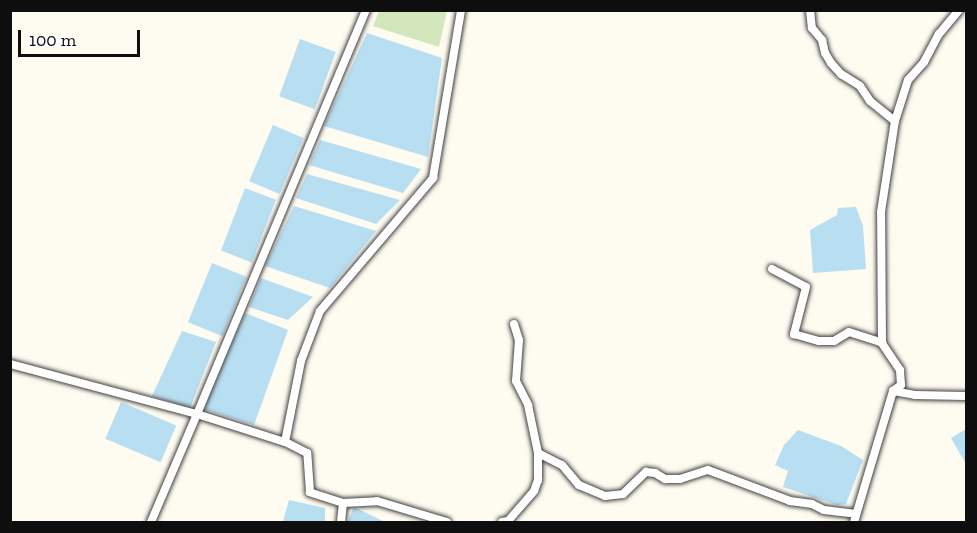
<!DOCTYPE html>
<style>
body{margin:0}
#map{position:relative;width:977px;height:533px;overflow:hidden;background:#fefbf0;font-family:"Zilla Slab",serif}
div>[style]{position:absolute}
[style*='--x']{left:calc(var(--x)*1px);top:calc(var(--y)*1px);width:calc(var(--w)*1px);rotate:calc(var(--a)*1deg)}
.green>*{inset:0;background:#d3e6bc}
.water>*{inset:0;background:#b8def2;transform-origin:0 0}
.roads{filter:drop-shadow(0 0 2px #414141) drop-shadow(0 0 2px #414141)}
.minor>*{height:8px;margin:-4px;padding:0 4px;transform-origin:4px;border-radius:4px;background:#fff}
span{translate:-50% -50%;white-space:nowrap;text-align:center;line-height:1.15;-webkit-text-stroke:6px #fff;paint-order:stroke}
.frame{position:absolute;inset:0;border:12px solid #0e0e0e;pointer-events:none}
.scale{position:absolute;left:18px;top:30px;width:122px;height:27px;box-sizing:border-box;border:3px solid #0e0e0e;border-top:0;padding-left:8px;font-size:18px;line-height:21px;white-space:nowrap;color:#0e0e0e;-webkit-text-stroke:4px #fff;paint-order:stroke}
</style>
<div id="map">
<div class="green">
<i style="clip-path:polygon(379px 11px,447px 11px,439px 47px,373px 26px)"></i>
</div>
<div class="water">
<i style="clip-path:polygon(367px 33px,442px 58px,428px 157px,324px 126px)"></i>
<i style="left:300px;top:39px;width:38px;height:61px;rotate:20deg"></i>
<i style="left:273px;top:125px;width:33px;height:61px;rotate:23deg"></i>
<i style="clip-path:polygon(320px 140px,421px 169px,403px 193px,309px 165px)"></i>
<i style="clip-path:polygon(307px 174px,400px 200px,376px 224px,296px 198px)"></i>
<i style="left:245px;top:188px;width:33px;height:67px;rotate:21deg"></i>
<i style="clip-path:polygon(294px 206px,376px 231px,330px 288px,265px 266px)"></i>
<i style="clip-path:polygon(856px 207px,863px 226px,866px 269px,813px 273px,810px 230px,837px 215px,838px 208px)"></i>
<i style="left:212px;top:263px;width:37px;height:64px;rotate:22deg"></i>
<i style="clip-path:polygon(261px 278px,313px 297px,288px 320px,249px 307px)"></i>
<i style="clip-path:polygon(245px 313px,288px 330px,254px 425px,203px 409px)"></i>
<i style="clip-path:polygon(182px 331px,216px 342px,190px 408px,152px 396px)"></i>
<i style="left:121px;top:402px;width:60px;height:40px;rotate:23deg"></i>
<i style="clip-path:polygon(966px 429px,966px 464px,951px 438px)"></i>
<i style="clip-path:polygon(798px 430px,841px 446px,863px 460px,846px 504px,837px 505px,783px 487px,788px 471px,775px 465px,784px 445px)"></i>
<i style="clip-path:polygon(289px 500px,325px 508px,325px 522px,283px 522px)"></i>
<i style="clip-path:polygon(354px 507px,385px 522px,347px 522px)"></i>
</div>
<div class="roads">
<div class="minor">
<i style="--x:810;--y:10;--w:18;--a:84"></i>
<i style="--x:812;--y:28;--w:16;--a:50"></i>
<i style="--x:822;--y:40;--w:13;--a:77"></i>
<i style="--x:825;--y:53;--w:12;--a:59"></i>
<i style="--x:831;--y:63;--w:15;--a:48"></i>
<i style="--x:841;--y:74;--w:22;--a:32"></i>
<i style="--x:860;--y:86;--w:18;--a:56"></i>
<i style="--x:870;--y:101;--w:32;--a:39"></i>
<i style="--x:772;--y:269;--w:38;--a:28"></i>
<i style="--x:806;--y:287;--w:49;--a:104.3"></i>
<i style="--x:794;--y:334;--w:26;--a:16"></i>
<i style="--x:819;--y:341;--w:15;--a:0"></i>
<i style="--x:834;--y:341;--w:17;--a:-31"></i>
<i style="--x:849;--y:332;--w:35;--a:18"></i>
<i style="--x:514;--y:324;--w:17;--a:73"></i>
<i style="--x:519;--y:340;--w:41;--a:94.2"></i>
<i style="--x:516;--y:381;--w:27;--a:63"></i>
<i style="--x:528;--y:405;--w:49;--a:78.2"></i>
<i style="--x:10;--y:364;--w:194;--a:15"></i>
<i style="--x:197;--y:414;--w:438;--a:-67.3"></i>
<i style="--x:893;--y:391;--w:22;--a:10"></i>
<i style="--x:915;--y:395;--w:51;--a:1.1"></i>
<i style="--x:343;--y:503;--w:35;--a:-162"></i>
<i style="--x:310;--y:492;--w:39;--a:-94"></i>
<i style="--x:307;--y:453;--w:25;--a:-153"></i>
<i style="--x:285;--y:442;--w:83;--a:-78.8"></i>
<i style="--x:301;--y:361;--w:53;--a:-69.2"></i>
<i style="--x:320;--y:311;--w:175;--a:-49.6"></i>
<i style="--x:433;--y:178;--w:170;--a:-80.5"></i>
<i style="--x:151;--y:522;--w:117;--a:-66.9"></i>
<i style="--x:197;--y:414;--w:92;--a:17.7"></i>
<i style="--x:341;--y:522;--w:19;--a:-84"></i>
<i style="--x:343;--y:503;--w:34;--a:-3"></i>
<i style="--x:377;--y:501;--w:73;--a:16.7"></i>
<i style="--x:502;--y:522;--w:6;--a:-9"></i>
<i style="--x:508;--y:521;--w:40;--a:-49"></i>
<i style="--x:534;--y:491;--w:12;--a:-70"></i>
<i style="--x:538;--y:480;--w:27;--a:-90"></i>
<i style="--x:538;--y:453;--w:27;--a:27"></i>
<i style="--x:562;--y:465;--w:26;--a:50"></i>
<i style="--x:579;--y:485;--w:28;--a:23"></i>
<i style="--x:605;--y:496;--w:18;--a:-6"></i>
<i style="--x:623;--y:494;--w:32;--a:-44"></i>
<i style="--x:646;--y:472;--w:9;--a:6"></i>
<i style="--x:655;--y:473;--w:12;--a:31"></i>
<i style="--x:665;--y:479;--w:15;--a:0"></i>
<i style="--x:680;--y:479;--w:29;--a:-18"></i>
<i style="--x:708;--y:470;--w:88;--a:20.7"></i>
<i style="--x:790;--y:501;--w:22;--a:8"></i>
<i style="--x:812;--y:504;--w:13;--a:27"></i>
<i style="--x:824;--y:510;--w:32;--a:7"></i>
<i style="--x:854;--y:522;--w:137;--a:-73.4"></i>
<i style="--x:893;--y:391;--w:10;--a:-37"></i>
<i style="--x:901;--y:385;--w:15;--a:-94"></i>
<i style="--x:900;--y:370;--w:32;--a:-124"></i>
<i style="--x:882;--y:343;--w:131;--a:-90.4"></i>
<i style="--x:881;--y:212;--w:92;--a:-81.3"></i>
<i style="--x:895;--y:121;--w:43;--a:-72.4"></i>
<i style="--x:908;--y:80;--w:24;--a:-48"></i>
<i style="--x:924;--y:62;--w:32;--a:-62"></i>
<i style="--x:939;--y:34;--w:31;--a:-50"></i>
</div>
</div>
<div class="frame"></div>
<div class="scale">100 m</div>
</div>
